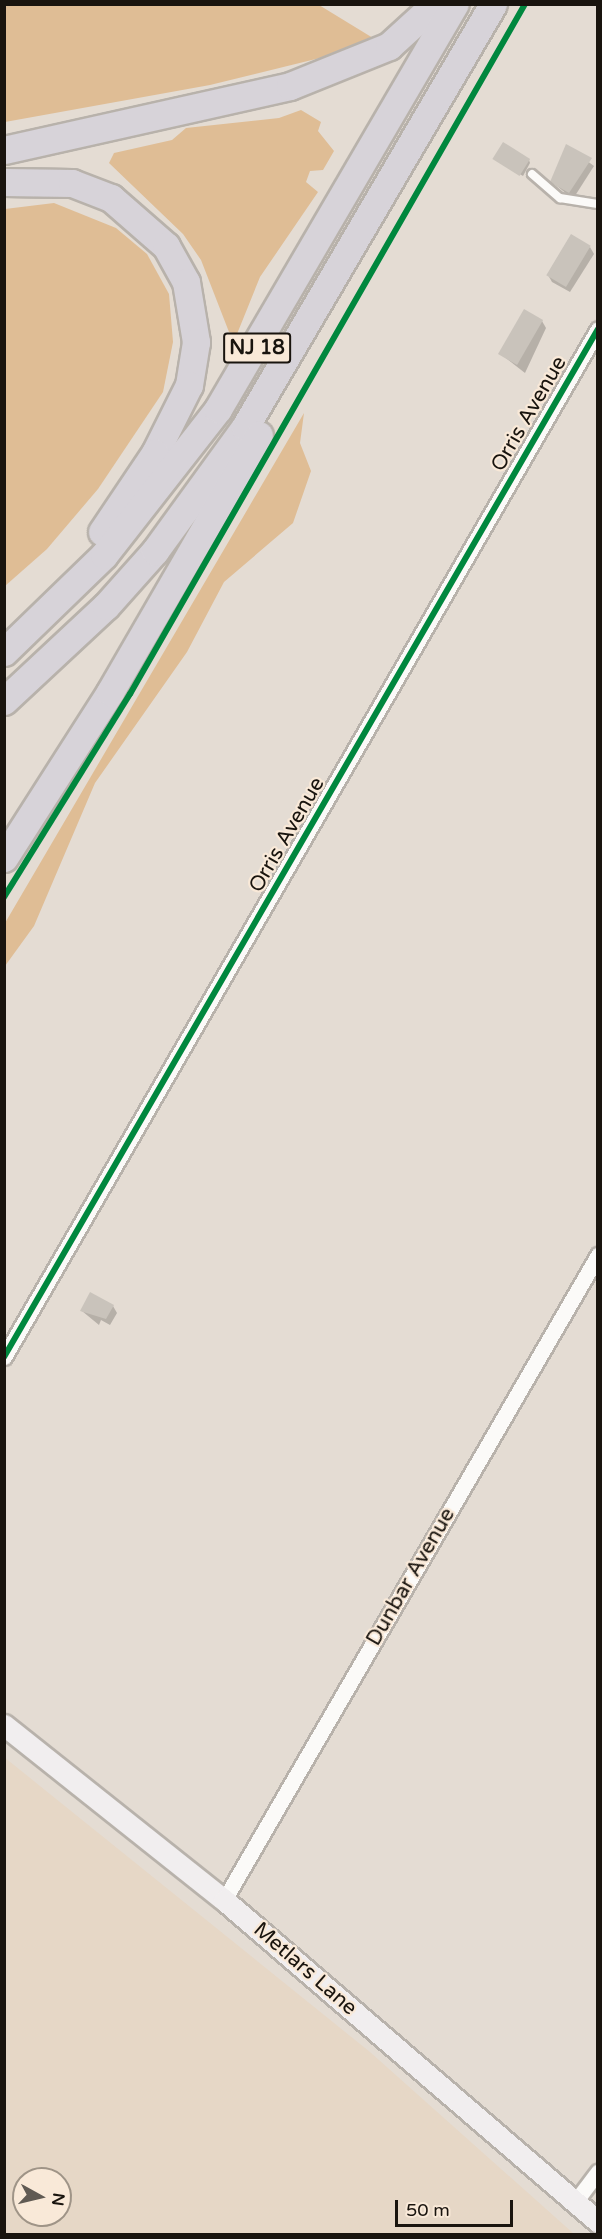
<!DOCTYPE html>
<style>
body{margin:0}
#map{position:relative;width:602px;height:2239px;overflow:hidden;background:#e4dcd3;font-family:"Varela Round",sans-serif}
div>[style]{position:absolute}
.built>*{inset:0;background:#e6d7c6}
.green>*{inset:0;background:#dfbd95}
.shadow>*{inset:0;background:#0003}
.building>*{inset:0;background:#c9c3bb;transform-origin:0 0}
.roads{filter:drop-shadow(2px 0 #b8b2ab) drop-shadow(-2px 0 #b8b2ab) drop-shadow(0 2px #b8b2ab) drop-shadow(0 -2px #b8b2ab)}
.service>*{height:8px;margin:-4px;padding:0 4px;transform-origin:4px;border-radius:4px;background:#fbfaf8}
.minor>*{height:15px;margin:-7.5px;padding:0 7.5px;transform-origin:7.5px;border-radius:7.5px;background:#fbfaf8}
.secondary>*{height:21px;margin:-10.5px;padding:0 10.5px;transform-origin:10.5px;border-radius:10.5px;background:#f1eeef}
.motorway>*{height:27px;margin:-13.5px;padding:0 13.5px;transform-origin:13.5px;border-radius:13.5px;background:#d7d3d9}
.cycleway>*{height:6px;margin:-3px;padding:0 3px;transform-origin:3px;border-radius:3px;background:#00873e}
span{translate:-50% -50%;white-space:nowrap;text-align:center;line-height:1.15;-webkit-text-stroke:4.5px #f9e9d8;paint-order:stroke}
.shield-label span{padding:2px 4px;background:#f9e9d8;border:2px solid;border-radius:4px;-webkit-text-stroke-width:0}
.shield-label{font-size:20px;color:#19140e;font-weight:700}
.street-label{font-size:21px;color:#19140e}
.frame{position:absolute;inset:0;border:6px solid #19140e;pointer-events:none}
.north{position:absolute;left:12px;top:2167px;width:60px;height:60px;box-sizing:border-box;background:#f9e9d8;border:2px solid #9f9487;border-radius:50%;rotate:98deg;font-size:16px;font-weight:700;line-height:24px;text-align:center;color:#19140e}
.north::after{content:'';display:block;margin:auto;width:21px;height:27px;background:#605a53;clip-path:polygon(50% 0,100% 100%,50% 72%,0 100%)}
.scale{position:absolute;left:395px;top:2200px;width:118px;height:27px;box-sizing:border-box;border:3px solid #19140e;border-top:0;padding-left:8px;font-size:18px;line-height:21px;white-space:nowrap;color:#19140e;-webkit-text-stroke:4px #f9e9d8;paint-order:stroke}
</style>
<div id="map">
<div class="built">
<div style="clip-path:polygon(evenodd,4px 1757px,370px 2052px,574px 2234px,5px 2234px,4px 1757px,24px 2179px,60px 2179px,60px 2215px,24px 2215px,24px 2179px)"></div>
</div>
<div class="green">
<div style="clip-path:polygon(5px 5px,319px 5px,373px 38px,328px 56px,210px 85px,5px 122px)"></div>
<div style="clip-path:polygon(301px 110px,321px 122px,318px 131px,334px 151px,323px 170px,310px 171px,306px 182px,318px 192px,260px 277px,237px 334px,229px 332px,201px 260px,183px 234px,109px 163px,114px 153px,172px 140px,186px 128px,279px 118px)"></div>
<div style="clip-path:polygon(54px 203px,116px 228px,147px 254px,169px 294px,173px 342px,163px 392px,98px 489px,47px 549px,5px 586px,5px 209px)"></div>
<div style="clip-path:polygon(304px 413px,300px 443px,311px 471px,293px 523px,224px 582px,187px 652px,95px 783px,34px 926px,5px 966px,5px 923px)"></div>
</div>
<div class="shadow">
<div style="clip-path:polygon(567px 146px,594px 166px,573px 199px,552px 182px)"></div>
<div style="clip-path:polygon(495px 159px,529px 160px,530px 163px,523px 176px)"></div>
<div style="clip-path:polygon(590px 247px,594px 254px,570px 292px,552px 282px,548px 275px)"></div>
<div style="clip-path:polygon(542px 321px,546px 328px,525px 373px,502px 355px)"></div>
<div style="clip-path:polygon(113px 1306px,117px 1313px,110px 1325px,101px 1320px,99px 1325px,82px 1311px)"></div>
</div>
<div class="building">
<div style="left:503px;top:142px;width:32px;height:20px;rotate:32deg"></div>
<div style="clip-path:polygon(566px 144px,592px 158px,569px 193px,550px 182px)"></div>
<div style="left:571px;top:234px;width:23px;height:48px;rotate:31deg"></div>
<div style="left:524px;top:309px;width:22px;height:52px;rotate:30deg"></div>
<div style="clip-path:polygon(90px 1292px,114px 1305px,106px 1319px,80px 1311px)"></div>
</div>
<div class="roads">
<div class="service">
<div style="left:532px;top:174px;width:37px;rotate:41deg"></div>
<div style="left:560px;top:198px;width:38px;rotate:9deg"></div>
</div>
<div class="minor">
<div style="left:4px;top:1357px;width:1187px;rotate:-59.98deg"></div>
<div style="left:224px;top:1900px;width:746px;rotate:-59.89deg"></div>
<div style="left:575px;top:2202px;width:38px;rotate:-53deg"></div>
</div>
<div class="secondary">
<div style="left:4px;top:1725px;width:281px;rotate:38.5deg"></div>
<div style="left:224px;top:1900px;width:494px;rotate:40.7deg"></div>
</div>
<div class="motorway">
<div style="left:4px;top:150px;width:293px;rotate:-12.6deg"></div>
<div style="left:290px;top:86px;width:107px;rotate:-22deg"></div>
<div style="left:389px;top:46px;width:62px;rotate:-42.4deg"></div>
<div style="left:4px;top:182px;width:68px;rotate:0.8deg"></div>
<div style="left:72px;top:183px;width:42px;rotate:21deg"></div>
<div style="left:111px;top:198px;width:73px;rotate:41.1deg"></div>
<div style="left:166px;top:246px;width:41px;rotate:60.9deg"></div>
<div style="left:186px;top:282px;width:61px;rotate:80.5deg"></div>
<div style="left:196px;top:342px;width:44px;rotate:99.2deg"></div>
<div style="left:189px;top:385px;width:76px;rotate:116.6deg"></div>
<div style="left:155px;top:453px;width:95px;rotate:123.9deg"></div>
<div style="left:4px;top:652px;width:139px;rotate:-44.1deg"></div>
<div style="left:104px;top:555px;width:185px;rotate:-52deg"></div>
<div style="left:218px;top:409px;width:469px;rotate:-59.7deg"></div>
<div style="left:4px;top:701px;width:139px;rotate:-43deg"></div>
<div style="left:106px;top:606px;width:74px;rotate:-48.3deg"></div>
<div style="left:155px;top:551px;width:153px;rotate:-54deg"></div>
<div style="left:245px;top:427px;width:490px;rotate:-59.6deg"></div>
<div style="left:4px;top:858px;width:197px;rotate:-57.4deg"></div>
<div style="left:110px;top:692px;width:297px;rotate:-59.9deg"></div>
</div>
</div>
<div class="cycleway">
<div style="left:4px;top:897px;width:239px;rotate:-58.2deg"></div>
<div style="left:130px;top:694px;width:795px;rotate:-60.21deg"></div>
<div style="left:4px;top:1357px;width:1187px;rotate:-59.98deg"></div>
</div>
<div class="shield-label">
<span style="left:257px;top:348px">NJ 18</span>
</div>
<div class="street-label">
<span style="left:529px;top:414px;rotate:-60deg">Orris Avenue</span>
<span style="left:287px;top:835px;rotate:-60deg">Orris Avenue</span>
<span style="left:411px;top:1577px;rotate:-60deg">Dunbar Avenue</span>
<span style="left:305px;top:1969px;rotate:41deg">Metlars Lane</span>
</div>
<div class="frame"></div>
<div class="north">N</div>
<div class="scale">50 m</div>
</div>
